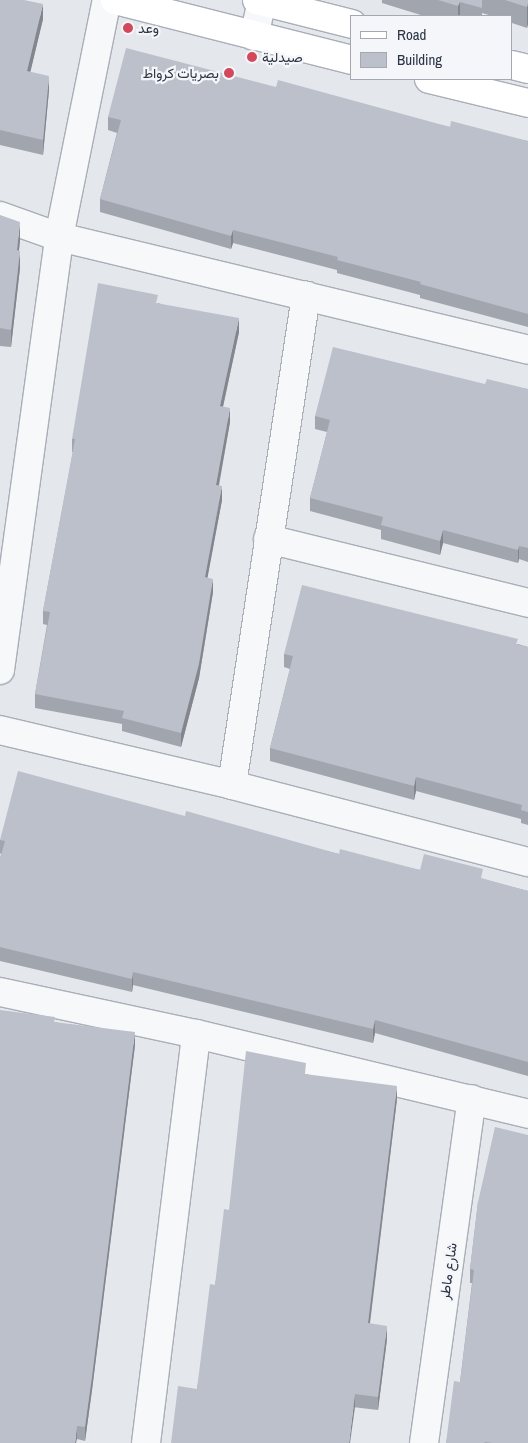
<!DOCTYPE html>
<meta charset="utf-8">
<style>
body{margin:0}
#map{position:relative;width:528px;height:1443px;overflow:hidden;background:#e4e7ec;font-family:"Archivo Narrow",Vazirmatn,sans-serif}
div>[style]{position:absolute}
.roads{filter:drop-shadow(1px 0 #a9aeb7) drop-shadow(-1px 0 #a9aeb7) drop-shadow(0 1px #a9aeb7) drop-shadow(0 -1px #a9aeb7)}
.street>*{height:28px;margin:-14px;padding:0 14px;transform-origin:14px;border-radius:14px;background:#f7f8fa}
.primary>*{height:28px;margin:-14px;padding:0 14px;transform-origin:14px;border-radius:14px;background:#fff}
.wall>*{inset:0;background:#a1a5ae}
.shaded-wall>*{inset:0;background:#83868d}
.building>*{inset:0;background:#bbc0ca}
.dots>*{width:14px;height:14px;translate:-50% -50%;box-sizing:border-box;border:2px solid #f4f6f9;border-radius:50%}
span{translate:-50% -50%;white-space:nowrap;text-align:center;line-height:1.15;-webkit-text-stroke:4.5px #f4f6f9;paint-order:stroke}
.poi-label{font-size:14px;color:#2b3445}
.left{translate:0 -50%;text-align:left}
.right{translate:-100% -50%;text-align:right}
.street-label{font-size:14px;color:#2b3445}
.legend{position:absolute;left:350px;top:15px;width:162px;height:65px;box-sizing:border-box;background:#f4f6f9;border:1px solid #a4a8b1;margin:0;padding:6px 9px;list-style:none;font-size:15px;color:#2b3445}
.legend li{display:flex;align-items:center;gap:10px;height:25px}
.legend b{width:25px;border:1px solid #a4a8b1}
</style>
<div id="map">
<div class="roads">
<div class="street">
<div style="left:254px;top:36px;width:37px;rotate:-77deg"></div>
<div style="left:0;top:216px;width:63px;rotate:19.6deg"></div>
<div style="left:59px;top:237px;width:482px;rotate:13.5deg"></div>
<div style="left:268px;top:539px;width:268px;rotate:13.8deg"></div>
<div style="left:0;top:670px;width:437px;rotate:-82.2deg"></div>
<div style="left:59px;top:237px;width:242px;rotate:-78.6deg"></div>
<div style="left:0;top:730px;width:238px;rotate:13.3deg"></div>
<div style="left:232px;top:785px;width:306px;rotate:14.6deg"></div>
<div style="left:232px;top:785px;width:495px;rotate:-81.4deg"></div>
<div style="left:0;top:992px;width:200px;rotate:12.1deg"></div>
<div style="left:196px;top:1034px;width:342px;rotate:13.5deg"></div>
<div style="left:146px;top:1443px;width:412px;rotate:-83deg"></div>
<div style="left:424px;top:1443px;width:347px;rotate:-82.1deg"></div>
</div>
<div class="primary">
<div style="left:115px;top:0;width:244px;rotate:14.2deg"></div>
<div style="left:257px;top:0;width:98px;rotate:14.2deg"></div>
<div style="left:512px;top:65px;width:16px;rotate:14deg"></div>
<div style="left:429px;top:79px;width:102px;rotate:13.6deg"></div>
</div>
</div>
<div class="wall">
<div style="clip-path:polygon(0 0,43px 19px,30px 72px,49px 90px,43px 155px,0 145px)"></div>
<div style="clip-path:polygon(382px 0,528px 0,528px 24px,527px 28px,512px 23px,512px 16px,492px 16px,482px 13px,482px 16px,424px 16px,382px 3px)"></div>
<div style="clip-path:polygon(276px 87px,450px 127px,528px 141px,528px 327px,420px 298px,420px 295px,337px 273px,337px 270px,233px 243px,231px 249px,100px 212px,100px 199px,117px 133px,108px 130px,108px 117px)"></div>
<div style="clip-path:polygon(0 215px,20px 240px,19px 251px,20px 268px,11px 347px,0 346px)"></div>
<div style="clip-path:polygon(158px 303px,239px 332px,223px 407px,230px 422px,219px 486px,222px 500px,207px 578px,213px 592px,199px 678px,181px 747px,122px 731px,122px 724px,35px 708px,35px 694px,47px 625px,43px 624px,43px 611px,73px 452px,72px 452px,72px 439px)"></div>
<div style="clip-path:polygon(485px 384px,528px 389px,528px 562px,519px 559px,518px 563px,443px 543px,440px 555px,381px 539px,381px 530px,310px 511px,310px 498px,327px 432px,315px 429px,315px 416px)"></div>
<div style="clip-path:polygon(518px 644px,528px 647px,528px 825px,521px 823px,521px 819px,416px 791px,414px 800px,270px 761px,270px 748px,290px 669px,284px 667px,284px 654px)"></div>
<div style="clip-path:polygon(185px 816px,339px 854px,420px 870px,483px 879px,528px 891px,528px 1076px,375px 1033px,373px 1043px,133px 985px,132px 992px,0 961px,0 859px,1px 854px,0 853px,0 840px)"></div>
<div style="clip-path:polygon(55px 1022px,135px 1045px,92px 1390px,85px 1441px,77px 1439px)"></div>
<div style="clip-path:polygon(306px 1074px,397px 1099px,370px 1324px,387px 1339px,378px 1410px,197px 1389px,215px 1285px,229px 1210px)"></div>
<div style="clip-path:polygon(478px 1202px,528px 1443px,446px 1443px,460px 1382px,472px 1283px,470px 1283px,470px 1269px)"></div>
</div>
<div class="shaded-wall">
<div style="clip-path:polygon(460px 2px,460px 16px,458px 16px,458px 6px)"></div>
<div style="clip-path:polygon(528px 3px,528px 24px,527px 28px,527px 7px)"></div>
<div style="clip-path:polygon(43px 4px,43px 19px,27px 86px,27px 71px)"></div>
<div style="clip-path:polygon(49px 76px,49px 90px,43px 155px,43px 140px)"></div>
<div style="clip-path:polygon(20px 222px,20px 240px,17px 268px,17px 250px)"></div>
<div style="clip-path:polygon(233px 230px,233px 243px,231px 249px,231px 236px)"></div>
<div style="clip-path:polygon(20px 251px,20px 268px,11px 347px,11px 330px)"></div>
<div style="clip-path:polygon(239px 318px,239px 332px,220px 420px,220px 406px)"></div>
<div style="clip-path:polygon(230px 408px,230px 422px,216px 499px,216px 485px)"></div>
<div style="clip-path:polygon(222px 486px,222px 500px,205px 591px,205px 577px)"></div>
<div style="clip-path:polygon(443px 530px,443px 543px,440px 555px,440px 541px)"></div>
<div style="clip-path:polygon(519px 546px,519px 559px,518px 563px,518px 550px)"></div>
<div style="clip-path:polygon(213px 579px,213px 592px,199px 678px,181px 747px,181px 733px)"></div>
<div style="clip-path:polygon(416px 777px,416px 791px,414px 800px,414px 786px)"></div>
<div style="clip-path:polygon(133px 972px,133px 985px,132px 992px,132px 979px)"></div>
<div style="clip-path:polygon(375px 1020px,375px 1033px,373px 1043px,373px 1029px)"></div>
<div style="clip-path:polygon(135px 1032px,135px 1045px,92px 1390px,85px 1441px,85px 1427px)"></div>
<div style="clip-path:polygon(397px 1086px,397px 1099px,368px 1337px,368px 1323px)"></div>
<div style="clip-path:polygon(387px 1326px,387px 1339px,378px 1410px,378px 1397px)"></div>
<div style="clip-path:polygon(355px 1394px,355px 1407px,350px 1443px,349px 1443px)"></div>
<div style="clip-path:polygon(77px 1426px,77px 1439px,76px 1443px,75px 1443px)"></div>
</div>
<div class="building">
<div style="clip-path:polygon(0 0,24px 0,43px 4px,27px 71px,49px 76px,43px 140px,0 130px)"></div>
<div style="clip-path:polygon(438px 0,482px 0,482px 8px,460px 2px,458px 6px)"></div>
<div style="clip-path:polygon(505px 0,528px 0,528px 3px,527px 7px)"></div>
<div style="clip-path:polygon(126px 48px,276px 87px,278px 80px,450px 127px,451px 121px,528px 141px,528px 314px,420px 284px,421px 282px,337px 260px,338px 257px,233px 230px,231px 236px,100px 199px,121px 120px,108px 117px)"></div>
<div style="clip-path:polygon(0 215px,20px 222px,17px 250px,20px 251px,11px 330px,0 328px)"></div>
<div style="clip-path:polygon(98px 283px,158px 295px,156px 303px,239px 318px,220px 406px,230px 408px,216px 485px,222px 486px,205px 577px,213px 579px,199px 664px,181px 733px,122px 718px,124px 711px,35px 694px,50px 612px,43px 611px,75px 439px,72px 439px)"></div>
<div style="clip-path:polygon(333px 347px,485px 384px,487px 379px,528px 389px,528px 548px,519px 546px,518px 550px,443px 530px,440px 541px,381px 525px,383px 517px,310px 498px,330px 420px,315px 416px)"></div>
<div style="clip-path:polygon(302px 585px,518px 639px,516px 644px,528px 647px,528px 812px,521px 810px,522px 805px,416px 777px,414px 786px,270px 748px,293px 656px,284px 654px)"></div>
<div style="clip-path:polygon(18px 771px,185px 816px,186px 811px,339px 854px,340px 849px,420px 870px,424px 854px,483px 869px,481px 878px,528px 891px,528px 1062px,375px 1020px,373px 1029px,133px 972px,132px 979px,0 947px,0 859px,5px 841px,0 840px)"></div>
<div style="clip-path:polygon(0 1010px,55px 1017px,54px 1022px,135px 1032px,92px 1377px,85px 1427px,77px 1426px,75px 1443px,0 1443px)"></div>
<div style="clip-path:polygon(246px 1051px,306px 1063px,305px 1074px,397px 1086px,368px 1323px,387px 1326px,378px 1397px,355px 1394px,349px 1443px,171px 1443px,178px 1386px,197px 1389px,210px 1284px,215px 1285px,224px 1209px,229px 1210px)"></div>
<div style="clip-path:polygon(495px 1127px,528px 1135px,528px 1443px,492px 1443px,485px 1442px,484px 1443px,446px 1443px,454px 1381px,460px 1382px,474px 1270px,470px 1269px,478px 1202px)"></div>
</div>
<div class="dots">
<div style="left:128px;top:28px;background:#d1495b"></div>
<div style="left:252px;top:57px;background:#d1495b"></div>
<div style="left:229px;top:73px;background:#d1495b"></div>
</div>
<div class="poi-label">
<span class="left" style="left:138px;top:28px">وعد</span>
<span class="left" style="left:262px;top:57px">صيدلية</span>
<span class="right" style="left:219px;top:73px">بصريات كرواط</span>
</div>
<div class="street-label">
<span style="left:448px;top:1271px;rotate:-82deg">شارع ماطر</span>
</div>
<ul class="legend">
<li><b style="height:6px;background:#fff"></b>Road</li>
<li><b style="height:14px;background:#bbc0ca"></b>Building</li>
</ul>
</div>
